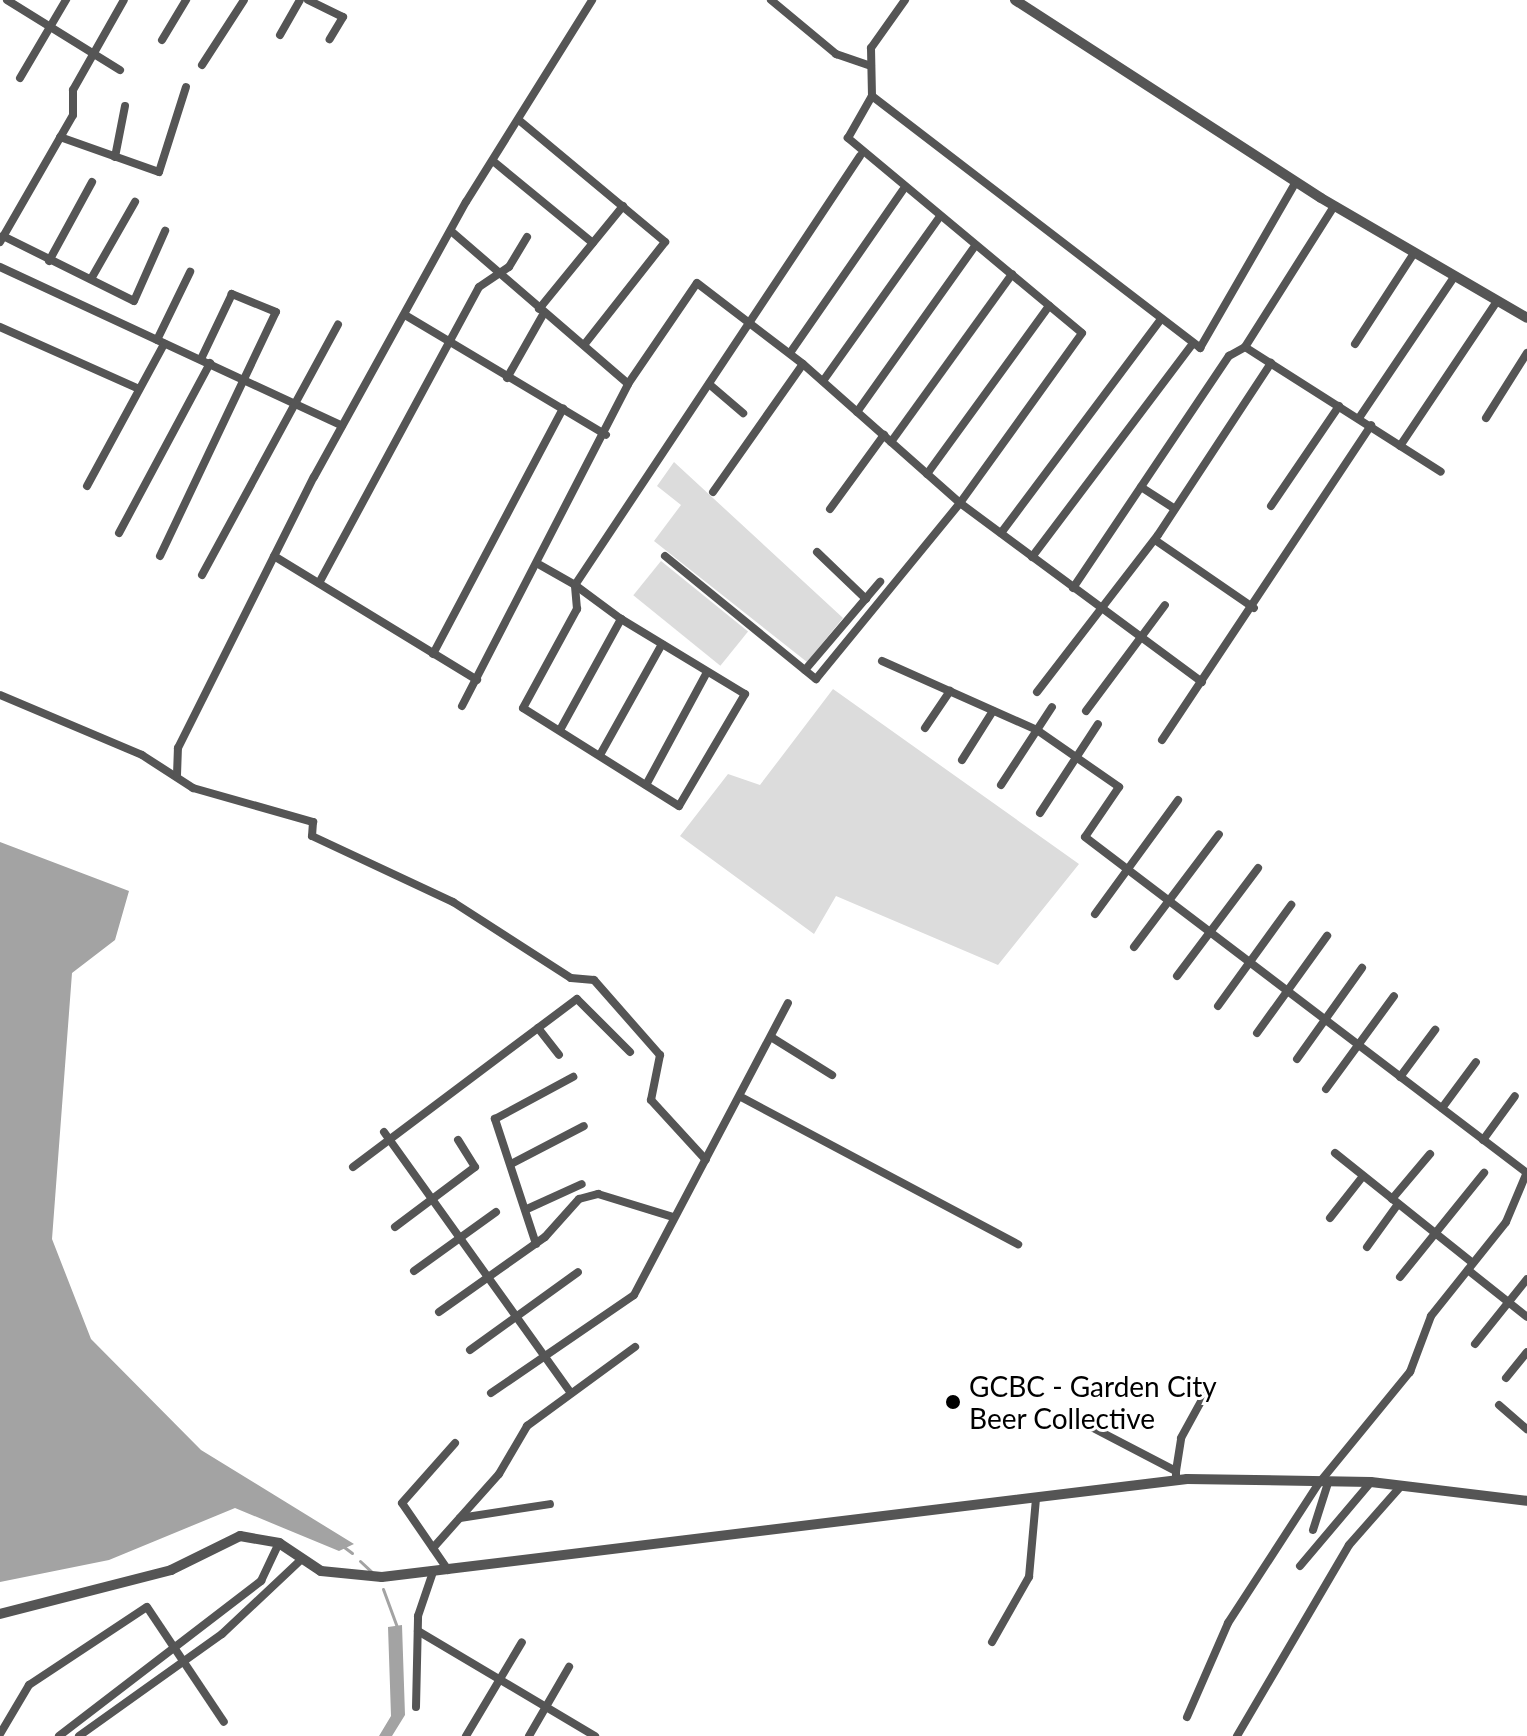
<!DOCTYPE html>
<style>
body{margin:0}
#map{position:relative;width:1527px;height:1736px;overflow:hidden;background:#fff;font-family:Lato,sans-serif}
div>[style]{position:absolute}
.green>*{inset:0;background:#dcdcdc;transform-origin:0 0}
.water>*{inset:0;background:#a3a3a3}
.stream>*{height:3px;margin:-1.5px;padding:0 1.5px;transform-origin:1.5px;border-radius:1.5px;background:#a3a3a3}
.minor>*{height:8px;margin:-4px;padding:0 4px;transform-origin:4px;border-radius:4px;background:#555}
.tertiary>*{height:10px;margin:-5px;padding:0 5px;transform-origin:5px;border-radius:5px;background:#555}
.dots>*{width:22px;height:22px;translate:-50% -50%;box-sizing:border-box;border:4px solid #fff;border-radius:50%}
span{translate:-50% -50%;white-space:nowrap;text-align:center;line-height:1.15;-webkit-text-stroke:6px #fff;paint-order:stroke}
.poi-label{font-size:28px;color:#000}
.left{translate:0 -50%;text-align:left}
</style>
<div id="map">
<div class="green">
<div style="clip-path:polygon(674px 462px,843px 618px,807px 662px,654px 541px,681px 505px,657px 486px)"></div>
<div style="left:661px;top:561px;width:112px;height:44px;rotate:39deg"></div>
<div style="clip-path:polygon(833px 689px,1079px 864px,998px 965px,836px 896px,814px 934px,680px 836px,728px 774px,760px 785px)"></div>
</div>
<div class="water">
<div style="clip-path:polygon(0 842px,129px 891px,115px 940px,72px 973px,52px 1239px,91px 1339px,201px 1450px,354px 1544px,339px 1551px,235px 1508px,109px 1560px,0 1582px)"></div>
<div style="clip-path:polygon(402px 1625px,405px 1715px,392px 1736px,379px 1736px,391px 1716px,388px 1627px)"></div>
</div>
<div class="stream">
<div style="left:344px;top:1547px;width:10px;rotate:37deg"></div>
<div style="left:360px;top:1561px;width:16px;rotate:43deg"></div>
<div style="left:383px;top:1589px;width:40px;rotate:69.8deg"></div>
</div>
<div class="minor">
<div style="left:7px;top:0;width:133px;rotate:31.8deg"></div>
<div style="left:308px;top:0;width:39px;rotate:26deg"></div>
<div style="left:343px;top:17px;width:26px;rotate:121deg"></div>
<div style="left:771px;top:0;width:85px;rotate:39.7deg"></div>
<div style="left:836px;top:54px;width:37px;rotate:19deg"></div>
<div style="left:280px;top:35px;width:40px;rotate:-60.3deg"></div>
<div style="left:162px;top:40px;width:47px;rotate:-59deg"></div>
<div style="left:202px;top:65px;width:77px;rotate:-57.1deg"></div>
<div style="left:20px;top:78px;width:91px;rotate:-59.5deg"></div>
<div style="left:872px;top:96px;width:414px;rotate:37.5deg"></div>
<div style="left:1200px;top:348px;width:192px;rotate:-60deg"></div>
<div style="left:520px;top:121px;width:189px;rotate:39.8deg"></div>
<div style="left:665px;top:242px;width:131px;rotate:128.2deg"></div>
<div style="left:60px;top:137px;width:105px;rotate:19.5deg"></div>
<div style="left:159px;top:172px;width:89px;rotate:-72.4deg"></div>
<div style="left:115px;top:157px;width:52px;rotate:-78.9deg"></div>
<div style="left:493px;top:161px;width:129px;rotate:39.4deg"></div>
<div style="left:451px;top:231px;width:234px;rotate:40.8deg"></div>
<div style="left:3px;top:236px;width:146px;rotate:26.4deg"></div>
<div style="left:134px;top:301px;width:77px;rotate:-66.1deg"></div>
<div style="left:0;top:242px;width:146px;rotate:-60.1deg"></div>
<div style="left:73px;top:115px;width:25px;rotate:-90deg"></div>
<div style="left:73px;top:90px;width:103px;rotate:-60.5deg"></div>
<div style="left:49px;top:261px;width:90px;rotate:-61.4deg"></div>
<div style="left:0;top:267px;width:377px;rotate:24.9deg"></div>
<div style="left:91px;top:279px;width:89px;rotate:-60.3deg"></div>
<div style="left:539px;top:309px;width:133px;rotate:-50.8deg"></div>
<div style="left:405px;top:315px;width:234px;rotate:30.8deg"></div>
<div style="left:0;top:327px;width:152px;rotate:24deg"></div>
<div style="left:157px;top:340px;width:76px;rotate:-64.1deg"></div>
<div style="left:1355px;top:344px;width:108px;rotate:-57deg"></div>
<div style="left:1245px;top:347px;width:232px;rotate:32.5deg"></div>
<div style="left:790px;top:353px;width:198px;rotate:-55.3deg"></div>
<div style="left:507px;top:378px;width:75px;rotate:-60.4deg"></div>
<div style="left:823px;top:381px;width:200px;rotate:-54.6deg"></div>
<div style="left:709px;top:384px;width:45px;rotate:40.5deg"></div>
<div style="left:857px;top:412px;width:204px;rotate:-54.6deg"></div>
<div style="left:1359px;top:418px;width:170px;rotate:-56deg"></div>
<div style="left:1486px;top:418px;width:77px;rotate:-57.8deg"></div>
<div style="left:891px;top:442px;width:207px;rotate:-54.2deg"></div>
<div style="left:1400px;top:446px;width:174px;rotate:-56.2deg"></div>
<div style="left:927px;top:474px;width:208px;rotate:-54deg"></div>
<div style="left:87px;top:486px;width:162px;rotate:-61.5deg"></div>
<div style="left:1141px;top:487px;width:40px;rotate:32.9deg"></div>
<div style="left:713px;top:492px;width:156px;rotate:-54.9deg"></div>
<div style="left:1271px;top:506px;width:121px;rotate:-55.8deg"></div>
<div style="left:830px;top:509px;width:92px;rotate:-53.9deg"></div>
<div style="left:119px;top:533px;width:193px;rotate:-61.8deg"></div>
<div style="left:1001px;top:533px;width:264px;rotate:-53.2deg"></div>
<div style="left:1155px;top:540px;width:120px;rotate:34.5deg"></div>
<div style="left:817px;top:552px;width:68px;rotate:43.8deg"></div>
<div style="left:160px;top:556px;width:270px;rotate:-64.6deg"></div>
<div style="left:276px;top:312px;width:48px;rotate:-157.8deg"></div>
<div style="left:232px;top:294px;width:72px;rotate:115.5deg"></div>
<div style="left:274px;top:556px;width:238px;rotate:31.4deg"></div>
<div style="left:665px;top:556px;width:195px;rotate:39.2deg"></div>
<div style="left:816px;top:679px;width:227px;rotate:-50.7deg"></div>
<div style="left:960px;top:503px;width:209px;rotate:-54.3deg"></div>
<div style="left:1082px;top:333px;width:305px;rotate:-140.2deg"></div>
<div style="left:848px;top:138px;width:48px;rotate:-60.3deg"></div>
<div style="left:872px;top:96px;width:48px;rotate:-91.2deg"></div>
<div style="left:871px;top:48px;width:59px;rotate:-54.7deg"></div>
<div style="left:1032px;top:557px;width:264px;rotate:-53deg"></div>
<div style="left:540px;top:565px;width:40px;rotate:29.7deg"></div>
<div style="left:575px;top:585px;width:57px;rotate:36.5deg"></div>
<div style="left:621px;top:619px;width:145px;rotate:31.2deg"></div>
<div style="left:745px;top:694px;width:130px;rotate:120.5deg"></div>
<div style="left:679px;top:806px;width:184px;rotate:-147.9deg"></div>
<div style="left:523px;top:708px;width:113px;rotate:-61.4deg"></div>
<div style="left:577px;top:609px;width:24px;rotate:-95deg"></div>
<div style="left:575px;top:585px;width:515px;rotate:-56.4deg"></div>
<div style="left:202px;top:575px;width:285px;rotate:-61.5deg"></div>
<div style="left:319px;top:583px;width:336px;rotate:-61.6deg"></div>
<div style="left:479px;top:287px;width:36px;rotate:-34deg"></div>
<div style="left:509px;top:267px;width:35px;rotate:-59deg"></div>
<div style="left:1073px;top:588px;width:280px;rotate:-56.1deg"></div>
<div style="left:1229px;top:356px;width:18px;rotate:-29deg"></div>
<div style="left:1245px;top:347px;width:167px;rotate:-57.7deg"></div>
<div style="left:433px;top:654px;width:278px;rotate:-62.1deg"></div>
<div style="left:882px;top:661px;width:170px;rotate:24deg"></div>
<div style="left:1037px;top:730px;width:100px;rotate:34.8deg"></div>
<div style="left:1119px;top:787px;width:60px;rotate:124.2deg"></div>
<div style="left:1085px;top:837px;width:555px;rotate:37.24deg"></div>
<div style="left:805px;top:670px;width:116px;rotate:-49.6deg"></div>
<div style="left:1037px;top:692px;width:198px;rotate:-52.4deg"></div>
<div style="left:1158px;top:535px;width:206px;rotate:-56.7deg"></div>
<div style="left:0;top:695px;width:154px;rotate:22.9deg"></div>
<div style="left:142px;top:755px;width:61px;rotate:32.9deg"></div>
<div style="left:193px;top:788px;width:125px;rotate:15.8deg"></div>
<div style="left:313px;top:822px;width:14px;rotate:94deg"></div>
<div style="left:312px;top:836px;width:156px;rotate:25.1deg"></div>
<div style="left:453px;top:902px;width:140px;rotate:32.8deg"></div>
<div style="left:571px;top:978px;width:23px;rotate:5deg"></div>
<div style="left:594px;top:980px;width:100px;rotate:48.7deg"></div>
<div style="left:660px;top:1055px;width:46px;rotate:101.3deg"></div>
<div style="left:651px;top:1100px;width:81px;rotate:47.5deg"></div>
<div style="left:462px;top:706px;width:362px;rotate:-62.7deg"></div>
<div style="left:628px;top:384px;width:122px;rotate:-55.7deg"></div>
<div style="left:697px;top:283px;width:133px;rotate:37.4deg"></div>
<div style="left:803px;top:364px;width:210px;rotate:41.5deg"></div>
<div style="left:960px;top:503px;width:301px;rotate:36.5deg"></div>
<div style="left:1086px;top:711px;width:132px;rotate:-53.3deg"></div>
<div style="left:925px;top:728px;width:45px;rotate:-56deg"></div>
<div style="left:560px;top:730px;width:127px;rotate:-61.2deg"></div>
<div style="left:1162px;top:740px;width:378px;rotate:-56.4deg"></div>
<div style="left:600px;top:755px;width:127px;rotate:-60.8deg"></div>
<div style="left:962px;top:760px;width:58px;rotate:-57.7deg"></div>
<div style="left:177px;top:775px;width:27px;rotate:-88deg"></div>
<div style="left:178px;top:748px;width:303px;rotate:-63.4deg"></div>
<div style="left:314px;top:477px;width:314px;rotate:-61.1deg"></div>
<div style="left:466px;top:202px;width:238px;rotate:-58deg"></div>
<div style="left:646px;top:785px;width:128px;rotate:-61.6deg"></div>
<div style="left:1001px;top:785px;width:93px;rotate:-56.8deg"></div>
<div style="left:1040px;top:813px;width:106px;rotate:-56.9deg"></div>
<div style="left:1095px;top:914px;width:141px;rotate:-53.9deg"></div>
<div style="left:1134px;top:947px;width:141px;rotate:-53deg"></div>
<div style="left:1177px;top:976px;width:135px;rotate:-53.1deg"></div>
<div style="left:1218px;top:1006px;width:125px;rotate:-54.1deg"></div>
<div style="left:538px;top:1028px;width:34px;rotate:52deg"></div>
<div style="left:1257px;top:1033px;width:120px;rotate:-54.2deg"></div>
<div style="left:771px;top:1037px;width:72px;rotate:31.9deg"></div>
<div style="left:1297px;top:1059px;width:112px;rotate:-54.5deg"></div>
<div style="left:1400px;top:1077px;width:59px;rotate:-53.3deg"></div>
<div style="left:1326px;top:1089px;width:115px;rotate:-53.8deg"></div>
<div style="left:741px;top:1097px;width:314px;rotate:28deg"></div>
<div style="left:1442px;top:1108px;width:57px;rotate:-53.5deg"></div>
<div style="left:384px;top:1132px;width:321px;rotate:54.4deg"></div>
<div style="left:1483px;top:1140px;width:54px;rotate:-54deg"></div>
<div style="left:1335px;top:1153px;width:176px;rotate:38.6deg"></div>
<div style="left:511px;top:1164px;width:82px;rotate:-27.5deg"></div>
<div style="left:353px;top:1167px;width:280px;rotate:-36.9deg"></div>
<div style="left:577px;top:999px;width:75px;rotate:45deg"></div>
<div style="left:1392px;top:1199px;width:59px;rotate:-49.8deg"></div>
<div style="left:527px;top:1209px;width:60px;rotate:-24.4deg"></div>
<div style="left:1330px;top:1218px;width:53px;rotate:-51.8deg"></div>
<div style="left:395px;top:1227px;width:100px;rotate:-36.9deg"></div>
<div style="left:475px;top:1167px;width:32px;rotate:-122deg"></div>
<div style="left:536px;top:1244px;width:132px;rotate:-108.2deg"></div>
<div style="left:495px;top:1119px;width:89px;rotate:-28.3deg"></div>
<div style="left:1367px;top:1247px;width:53px;rotate:-54.2deg"></div>
<div style="left:1468px;top:1270px;width:75px;rotate:38.5deg"></div>
<div style="left:414px;top:1271px;width:101px;rotate:-35.7deg"></div>
<div style="left:1400px;top:1277px;width:134px;rotate:-51.1deg"></div>
<div style="left:439px;top:1312px;width:130px;rotate:-35.3deg"></div>
<div style="left:545px;top:1237px;width:51px;rotate:-48.2deg"></div>
<div style="left:579px;top:1199px;width:20px;rotate:-15deg"></div>
<div style="left:598px;top:1194px;width:78px;rotate:17deg"></div>
<div style="left:1475px;top:1344px;width:83px;rotate:-51.3deg"></div>
<div style="left:470px;top:1350px;width:133px;rotate:-35.8deg"></div>
<div style="left:1506px;top:1378px;width:33px;rotate:-51deg"></div>
<div style="left:491px;top:1393px;width:173px;rotate:-34.4deg"></div>
<div style="left:634px;top:1295px;width:330px;rotate:-62.2deg"></div>
<div style="left:1499px;top:1405px;width:37px;rotate:41deg"></div>
<div style="left:1074px;top:1418px;width:115px;rotate:27.5deg"></div>
<div style="left:1176px;top:1471px;width:10px;rotate:90deg"></div>
<div style="left:1176px;top:1471px;width:33px;rotate:-81deg"></div>
<div style="left:1181px;top:1438px;width:48px;rotate:-61.3deg"></div>
<div style="left:460px;top:1518px;width:91px;rotate:-8.8deg"></div>
<div style="left:1313px;top:1530px;width:49px;rotate:-72.3deg"></div>
<div style="left:433px;top:1548px;width:99px;rotate:-48.3deg"></div>
<div style="left:499px;top:1474px;width:56px;rotate:-59.7deg"></div>
<div style="left:527px;top:1426px;width:134px;rotate:-36.2deg"></div>
<div style="left:1300px;top:1566px;width:110px;rotate:-49.8deg"></div>
<div style="left:448px;top:1570px;width:81px;rotate:-124.5deg"></div>
<div style="left:402px;top:1503px;width:80px;rotate:-48.5deg"></div>
<div style="left:418px;top:1631px;width:206px;rotate:30.7deg"></div>
<div style="left:992px;top:1642px;width:75px;rotate:-60.4deg"></div>
<div style="left:1029px;top:1577px;width:79px;rotate:-84.9deg"></div>
<div style="left:416px;top:1707px;width:91px;rotate:-88.7deg"></div>
<div style="left:418px;top:1616px;width:46px;rotate:-71.2deg"></div>
<div style="left:1187px;top:1717px;width:103px;rotate:-66.4deg"></div>
<div style="left:1228px;top:1623px;width:167px;rotate:-57deg"></div>
<div style="left:1319px;top:1483px;width:144px;rotate:-50.7deg"></div>
<div style="left:1410px;top:1372px;width:60px;rotate:-69.4deg"></div>
<div style="left:1431px;top:1316px;width:120px;rotate:-51.4deg"></div>
<div style="left:1506px;top:1222px;width:54px;rotate:-67.2deg"></div>
<div style="left:0;top:1734px;width:57px;rotate:-59.4deg"></div>
<div style="left:29px;top:1685px;width:141px;rotate:-33.5deg"></div>
<div style="left:147px;top:1607px;width:138px;rotate:56.2deg"></div>
<div style="left:59px;top:1736px;width:255px;rotate:-37.5deg"></div>
<div style="left:261px;top:1581px;width:42px;rotate:-64.7deg"></div>
<div style="left:79px;top:1736px;width:176px;rotate:-35.5deg"></div>
<div style="left:222px;top:1634px;width:110px;rotate:-43.2deg"></div>
<div style="left:466px;top:1736px;width:109px;rotate:-59.2deg"></div>
<div style="left:529px;top:1736px;width:80px;rotate:-59.9deg"></div>
<div style="left:1237px;top:1736px;width:221px;rotate:-59.6deg"></div>
<div style="left:1349px;top:1545px;width:79px;rotate:-48.6deg"></div>
</div>
<div class="tertiary">
<div style="left:1015px;top:0;width:364px;rotate:32.9deg"></div>
<div style="left:1321px;top:198px;width:238px;rotate:30.2deg"></div>
<div style="left:0;top:1614px;width:177px;rotate:-14.4deg"></div>
<div style="left:171px;top:1570px;width:77px;rotate:-26.2deg"></div>
<div style="left:240px;top:1536px;width:40px;rotate:10deg"></div>
<div style="left:279px;top:1543px;width:50px;rotate:33.7deg"></div>
<div style="left:321px;top:1571px;width:61px;rotate:5.6deg"></div>
<div style="left:382px;top:1577px;width:811px;rotate:-6.94deg"></div>
<div style="left:1187px;top:1479px;width:184px;rotate:0.9deg"></div>
<div style="left:1371px;top:1482px;width:157px;rotate:6.9deg"></div>
</div>
<div class="dots">
<div style="left:953px;top:1402px;background:#000"></div>
</div>
<div class="poi-label">
<span class="left" style="left:969px;top:1402px">GCBC - Garden City<br>Beer Collective</span>
</div>
</div>
